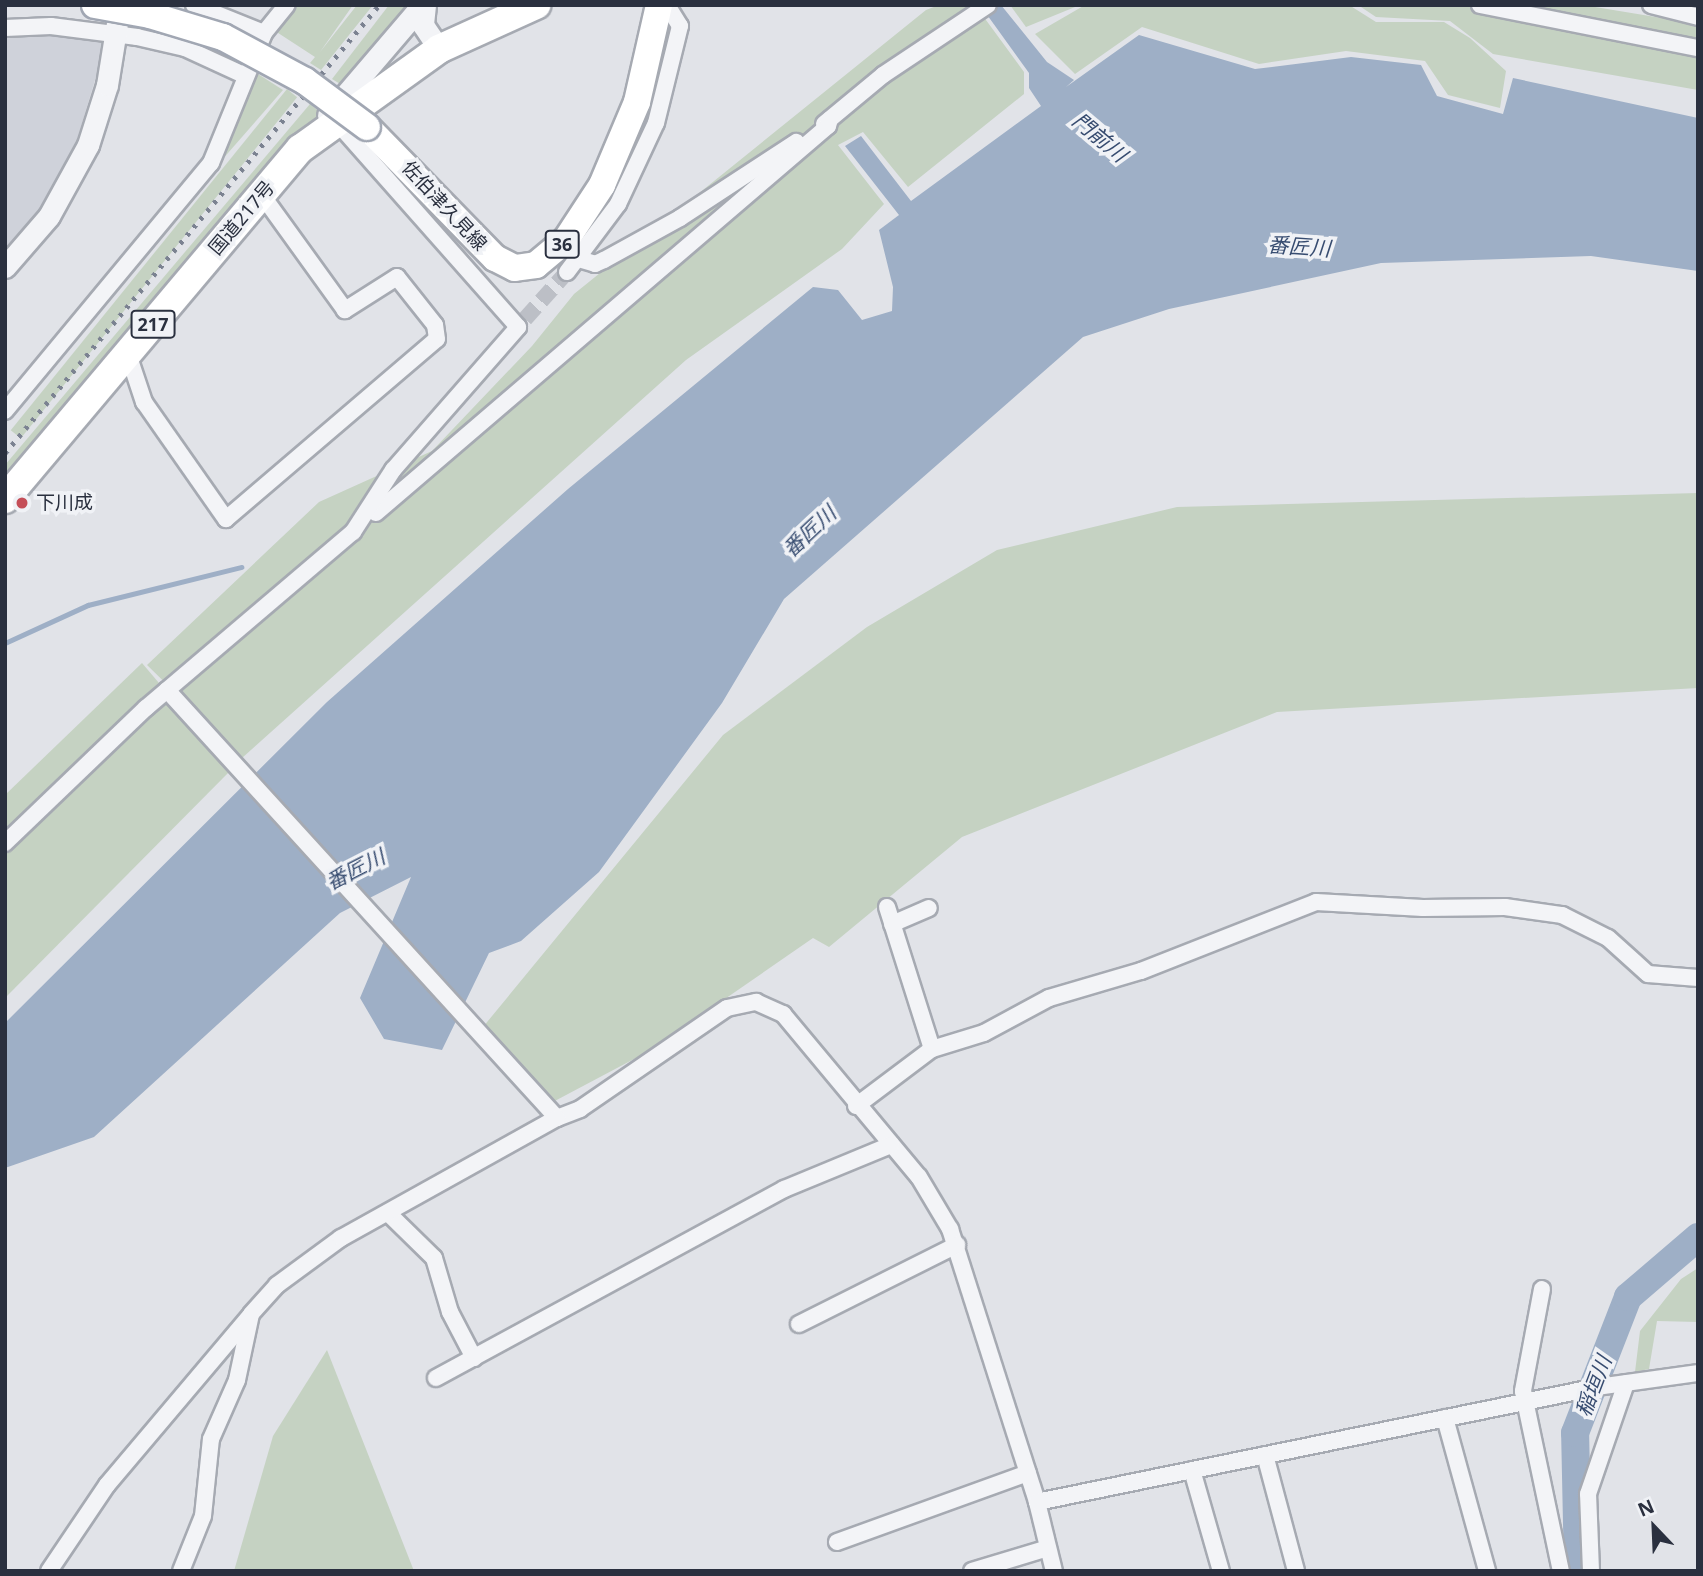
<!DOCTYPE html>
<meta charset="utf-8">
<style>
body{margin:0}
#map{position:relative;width:1703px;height:1576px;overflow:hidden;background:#e1e3e8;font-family:"Noto Sans","Noto Sans JP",sans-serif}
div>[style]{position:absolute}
.built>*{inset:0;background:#cfd2da}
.green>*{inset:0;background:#c5d2c2;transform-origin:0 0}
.water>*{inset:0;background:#9eafc6}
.stream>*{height:4.5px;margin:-2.25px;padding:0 2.25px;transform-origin:2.25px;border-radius:2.25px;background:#9eafc6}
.river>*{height:28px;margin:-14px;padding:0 14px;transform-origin:14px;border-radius:14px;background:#9eafc6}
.minor-tunnel>*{height:16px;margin-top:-8px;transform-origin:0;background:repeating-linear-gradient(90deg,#bcbfc6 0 16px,transparent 0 24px)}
.roads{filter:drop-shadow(2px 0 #a6aab2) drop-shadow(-2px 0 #a6aab2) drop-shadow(0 2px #a6aab2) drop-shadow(0 -2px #a6aab2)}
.minor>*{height:16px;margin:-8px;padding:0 8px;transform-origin:8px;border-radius:8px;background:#f3f4f7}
.tertiary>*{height:21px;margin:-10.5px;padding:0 10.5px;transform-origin:10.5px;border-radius:10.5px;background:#f3f4f7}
.primary>*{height:26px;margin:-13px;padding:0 13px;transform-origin:13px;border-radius:13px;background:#fff}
.trunk>*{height:28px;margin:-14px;padding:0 14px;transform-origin:14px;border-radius:14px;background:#fff}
.rail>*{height:4.5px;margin-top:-2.25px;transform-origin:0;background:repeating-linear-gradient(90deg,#7b8291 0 3.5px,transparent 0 10.5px)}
.bridges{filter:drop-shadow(2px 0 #a1a7b3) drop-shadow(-2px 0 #a1a7b3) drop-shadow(0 2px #a1a7b3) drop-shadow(0 -2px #a1a7b3)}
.primary-bridge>*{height:26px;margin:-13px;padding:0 13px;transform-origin:13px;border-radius:13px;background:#fff}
.dots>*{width:19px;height:19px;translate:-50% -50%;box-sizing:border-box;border:4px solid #f0f2f6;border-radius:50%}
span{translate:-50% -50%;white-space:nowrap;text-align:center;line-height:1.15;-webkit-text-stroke:7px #f0f2f6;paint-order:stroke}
.shield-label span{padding:2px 5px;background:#f0f2f6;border:2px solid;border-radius:5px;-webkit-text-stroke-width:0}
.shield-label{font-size:18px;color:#2a303f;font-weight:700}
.street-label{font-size:19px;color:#2a303f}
.poi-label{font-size:19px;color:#2a303f}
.left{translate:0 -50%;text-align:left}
.water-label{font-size:21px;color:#374c70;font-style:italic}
.frame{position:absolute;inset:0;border:7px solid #2a303f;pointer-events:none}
.north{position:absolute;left:1619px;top:1492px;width:70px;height:70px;-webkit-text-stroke:5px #f0f2f6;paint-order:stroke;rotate:337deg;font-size:19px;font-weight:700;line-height:28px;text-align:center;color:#2a303f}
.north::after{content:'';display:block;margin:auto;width:24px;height:32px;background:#2a303f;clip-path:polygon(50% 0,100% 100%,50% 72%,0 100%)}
</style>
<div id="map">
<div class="built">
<div style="clip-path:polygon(49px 29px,108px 37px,76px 143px,47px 206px,5px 260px,5px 35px)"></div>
</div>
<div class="green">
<div style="clip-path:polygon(293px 5px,353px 5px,320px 52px,357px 5px,373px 5px,321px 70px,310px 63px,315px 57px,272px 29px)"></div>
<div style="clip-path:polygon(389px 5px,413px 5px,345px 87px,332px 79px)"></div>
<div style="clip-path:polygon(939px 5px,975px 5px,1024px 72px,1024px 94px,908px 187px,863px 132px,838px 145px,884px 204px,842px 249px,686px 360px,242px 758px,147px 665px,319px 502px,432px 451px,532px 346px,574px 294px,926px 10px)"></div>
<div style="clip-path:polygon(1010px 5px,1080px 5px,1026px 27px)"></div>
<div style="clip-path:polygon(1085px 5px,1349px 5px,1376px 22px,1444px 22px,1470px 38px,1506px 71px,1500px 108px,1448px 95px,1425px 61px,1346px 51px,1259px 64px,1142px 27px,1075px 74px,1035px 34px)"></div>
<div style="clip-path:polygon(1358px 5px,1583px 5px,1698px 24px,1698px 90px,1493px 54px,1450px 21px,1376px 17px)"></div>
<div style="clip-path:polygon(258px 74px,283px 90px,221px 161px)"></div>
<div style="left:287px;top:89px;width:13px;height:439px;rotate:39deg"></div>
<div style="clip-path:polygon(310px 104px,322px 114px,5px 485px,5px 465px)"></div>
<div style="clip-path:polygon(1698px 493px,1698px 688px,1277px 712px,962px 837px,829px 947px,813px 938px,651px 1050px,551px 1103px,483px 1027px,723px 735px,867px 627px,997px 550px,1177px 507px)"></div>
<div style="clip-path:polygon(142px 663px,232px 769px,5px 998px,5px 795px)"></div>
<div style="clip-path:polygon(1698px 1268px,1698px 1322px,1657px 1321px,1649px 1369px,1635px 1372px,1640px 1331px,1681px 1279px)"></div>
<div style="clip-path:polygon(327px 1350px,414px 1571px,234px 1571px,273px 1436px)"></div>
</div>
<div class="water">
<div style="clip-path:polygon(980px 5px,1001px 5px,1047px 62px,1074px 80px,1066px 87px,1139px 35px,1255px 69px,1351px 57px,1421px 65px,1437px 96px,1503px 114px,1513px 78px,1698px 118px,1698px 271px,1591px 256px,1381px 263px,1169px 309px,1083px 337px,784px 599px,722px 703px,599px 872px,521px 941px,489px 953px,442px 1050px,384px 1039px,360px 998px,411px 877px,340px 913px,94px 1137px,5px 1168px,5px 1023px,327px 702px,568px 489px,813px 287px,838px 290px,862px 320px,892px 311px,893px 287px,879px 230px,899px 215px,845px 146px,861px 136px,911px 201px,1041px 106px,1029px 88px,1029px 73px)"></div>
</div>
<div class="stream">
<div style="left:5px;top:643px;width:91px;rotate:-24.6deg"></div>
<div style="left:88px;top:605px;width:158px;rotate:-13.9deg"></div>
</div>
<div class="river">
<div style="left:1578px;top:1571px;width:138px;rotate:-91.2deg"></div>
<div style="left:1575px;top:1433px;width:146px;rotate:-68.7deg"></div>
<div style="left:1628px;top:1297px;width:92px;rotate:-40.6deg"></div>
</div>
<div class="minor-tunnel">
<div style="left:525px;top:319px;width:63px;rotate:-48.2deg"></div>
</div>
<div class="roads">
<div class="minor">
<div style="left:194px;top:5px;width:75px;rotate:21.8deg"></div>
<div style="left:1480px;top:5px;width:222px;rotate:11.2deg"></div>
<div style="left:1651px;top:5px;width:49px;rotate:14.3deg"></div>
<div style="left:5px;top:28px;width:46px;rotate:-2.5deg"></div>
<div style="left:51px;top:26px;width:87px;rotate:7.3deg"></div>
<div style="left:137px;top:37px;width:49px;rotate:12.9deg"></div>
<div style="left:185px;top:48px;width:67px;rotate:24.7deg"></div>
<div style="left:824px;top:124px;width:77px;rotate:-39.7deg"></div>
<div style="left:883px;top:75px;width:126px;rotate:-33.7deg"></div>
<div style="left:579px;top:259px;width:17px;rotate:17deg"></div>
<div style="left:595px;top:264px;width:10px;rotate:-24deg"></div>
<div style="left:604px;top:260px;width:87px;rotate:-28.9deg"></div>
<div style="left:680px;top:218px;width:139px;rotate:-33.2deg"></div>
<div style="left:567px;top:272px;width:85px;rotate:-53.1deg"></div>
<div style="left:618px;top:204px;width:89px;rotate:-64.9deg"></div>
<div style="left:656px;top:123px;width:100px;rotate:-76.1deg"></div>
<div style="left:680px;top:26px;width:25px;rotate:-122deg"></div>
<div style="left:128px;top:354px;width:51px;rotate:71.6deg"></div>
<div style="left:144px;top:402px;width:143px;rotate:55deg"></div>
<div style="left:226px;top:519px;width:277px;rotate:-40.5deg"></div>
<div style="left:437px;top:339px;width:14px;rotate:-98deg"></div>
<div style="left:435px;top:325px;width:61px;rotate:-128.4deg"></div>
<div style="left:397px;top:277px;width:62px;rotate:147.6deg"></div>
<div style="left:345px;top:310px;width:142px;rotate:-125.8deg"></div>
<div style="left:5px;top:411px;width:322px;rotate:-50.3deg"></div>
<div style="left:211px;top:163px;width:140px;rotate:-67.8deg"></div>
<div style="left:264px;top:33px;width:36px;rotate:-51deg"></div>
<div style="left:376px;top:513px;width:595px;rotate:-40.57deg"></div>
<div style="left:828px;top:126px;width:7px;rotate:-74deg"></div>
<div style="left:167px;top:690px;width:579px;rotate:47.66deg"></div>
<div style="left:557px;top:1118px;width:25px;rotate:-21deg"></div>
<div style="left:580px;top:1109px;width:178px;rotate:-34.5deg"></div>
<div style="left:727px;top:1008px;width:30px;rotate:-12deg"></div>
<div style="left:756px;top:1002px;width:30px;rotate:24deg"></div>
<div style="left:783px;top:1014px;width:212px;rotate:50.2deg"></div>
<div style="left:919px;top:1177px;width:61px;rotate:59.2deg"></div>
<div style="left:950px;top:1229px;width:287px;rotate:72.3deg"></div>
<div style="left:1037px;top:1502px;width:71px;rotate:76.2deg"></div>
<div style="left:5px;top:843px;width:195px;rotate:-43.8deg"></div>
<div style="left:146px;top:708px;width:272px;rotate:-40.4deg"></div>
<div style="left:353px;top:532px;width:74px;rotate:-57.2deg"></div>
<div style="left:393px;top:470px;width:190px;rotate:-48.8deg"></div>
<div style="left:518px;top:327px;width:276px;rotate:-131.5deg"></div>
<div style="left:887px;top:907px;width:149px;rotate:72.4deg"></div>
<div style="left:892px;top:924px;width:40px;rotate:-23.4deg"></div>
<div style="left:856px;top:1106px;width:95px;rotate:-36.9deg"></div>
<div style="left:932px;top:1049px;width:54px;rotate:-17.1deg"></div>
<div style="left:984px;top:1033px;width:74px;rotate:-28.3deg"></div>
<div style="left:1049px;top:998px;width:96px;rotate:-16.4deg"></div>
<div style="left:1141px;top:971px;width:188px;rotate:-21.5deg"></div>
<div style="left:1316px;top:902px;width:107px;rotate:3.2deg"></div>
<div style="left:1423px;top:908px;width:82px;rotate:-0.7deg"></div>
<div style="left:1505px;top:907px;width:58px;rotate:8deg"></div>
<div style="left:1562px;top:915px;width:51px;rotate:26.6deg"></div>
<div style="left:1608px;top:938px;width:54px;rotate:42deg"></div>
<div style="left:1648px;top:974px;width:50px;rotate:4.6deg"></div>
<div style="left:388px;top:1213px;width:64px;rotate:44.4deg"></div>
<div style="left:434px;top:1258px;width:56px;rotate:73.5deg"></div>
<div style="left:450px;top:1312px;width:52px;rotate:62.4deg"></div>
<div style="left:1542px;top:1289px;width:104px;rotate:100.6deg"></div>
<div style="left:1523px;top:1391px;width:184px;rotate:78.1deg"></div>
<div style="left:799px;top:1324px;width:177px;rotate:-26.6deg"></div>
<div style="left:436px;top:1378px;width:396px;rotate:-28.5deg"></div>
<div style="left:784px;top:1189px;width:116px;rotate:-22.4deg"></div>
<div style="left:1445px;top:1418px;width:159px;rotate:74.6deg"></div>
<div style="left:1265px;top:1455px;width:120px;rotate:75deg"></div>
<div style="left:1192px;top:1470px;width:105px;rotate:74deg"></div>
<div style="left:1037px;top:1502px;width:572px;rotate:-11.6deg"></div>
<div style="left:1597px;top:1387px;width:102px;rotate:-7.9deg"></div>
<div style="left:837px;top:1542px;width:203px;rotate:-19.9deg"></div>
<div style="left:49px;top:1571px;width:104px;rotate:-56deg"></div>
<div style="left:107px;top:1485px;width:220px;rotate:-49.8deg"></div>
<div style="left:181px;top:1571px;width:59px;rotate:-68.2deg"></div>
<div style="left:203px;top:1516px;width:77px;rotate:-84.1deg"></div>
<div style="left:211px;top:1439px;width:64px;rotate:-66.2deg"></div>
<div style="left:237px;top:1380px;width:67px;rotate:-78deg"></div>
<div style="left:251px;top:1314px;width:39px;rotate:-48deg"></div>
<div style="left:277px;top:1285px;width:79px;rotate:-36.3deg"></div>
<div style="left:341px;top:1238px;width:247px;rotate:-29.1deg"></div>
<div style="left:972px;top:1571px;width:79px;rotate:-16.8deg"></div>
<div style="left:1591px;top:1571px;width:77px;rotate:-92.2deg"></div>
<div style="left:1588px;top:1494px;width:117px;rotate:-71.1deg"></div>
</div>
<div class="tertiary">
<div style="left:425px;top:5px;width:20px;rotate:96deg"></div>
<div style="left:423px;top:25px;width:29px;rotate:56deg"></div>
<div style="left:328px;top:115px;width:145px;rotate:-49.5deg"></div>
<div style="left:5px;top:267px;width:67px;rotate:-49.2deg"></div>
<div style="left:49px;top:216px;width:81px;rotate:-61.2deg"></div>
<div style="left:88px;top:145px;width:63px;rotate:-72.4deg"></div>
<div style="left:107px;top:85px;width:81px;rotate:-80.8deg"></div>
</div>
<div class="primary">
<div style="left:367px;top:127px;width:183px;rotate:45.7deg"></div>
<div style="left:495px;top:258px;width:22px;rotate:27deg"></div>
<div style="left:515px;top:268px;width:21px;rotate:-8deg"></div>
<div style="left:536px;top:265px;width:39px;rotate:-40deg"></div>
<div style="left:566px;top:240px;width:66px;rotate:-56.8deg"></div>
<div style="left:602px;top:185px;width:90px;rotate:-67.1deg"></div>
<div style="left:637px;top:102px;width:99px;rotate:-77.2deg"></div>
</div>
<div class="trunk">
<div style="left:5px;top:499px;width:458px;rotate:-49.9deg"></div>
<div style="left:300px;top:149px;width:171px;rotate:-35.7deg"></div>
<div style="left:439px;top:49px;width:107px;rotate:-24.4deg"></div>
</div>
</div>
<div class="rail">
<div style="left:5px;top:453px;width:584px;rotate:-50.14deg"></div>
</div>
<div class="bridges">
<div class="primary-bridge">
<div style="left:95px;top:5px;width:56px;rotate:10.3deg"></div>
<div style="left:150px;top:15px;width:76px;rotate:16.8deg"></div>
<div style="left:223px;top:37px;width:93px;rotate:28.2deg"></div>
<div style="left:305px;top:81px;width:77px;rotate:36.6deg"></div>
</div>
</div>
<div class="dots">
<div style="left:22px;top:503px;background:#c54f58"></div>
</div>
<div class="shield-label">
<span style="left:562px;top:244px">36</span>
<span style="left:153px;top:324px">217</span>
</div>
<div class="street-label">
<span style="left:444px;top:206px;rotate:47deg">佐伯津久見線</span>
<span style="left:242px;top:218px;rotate:-50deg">国道217号</span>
</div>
<div class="poi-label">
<span class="left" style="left:36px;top:503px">下川成</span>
</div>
<div class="water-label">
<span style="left:1100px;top:137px;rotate:40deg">門前川</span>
<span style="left:1299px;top:246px;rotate:4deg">番匠川</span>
<span style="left:809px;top:531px;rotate:-43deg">番匠川</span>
<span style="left:355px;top:869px;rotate:-27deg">番匠川</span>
<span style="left:1593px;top:1386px;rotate:-69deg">稲垣川</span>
</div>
<div class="frame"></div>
<div class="north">N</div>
</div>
